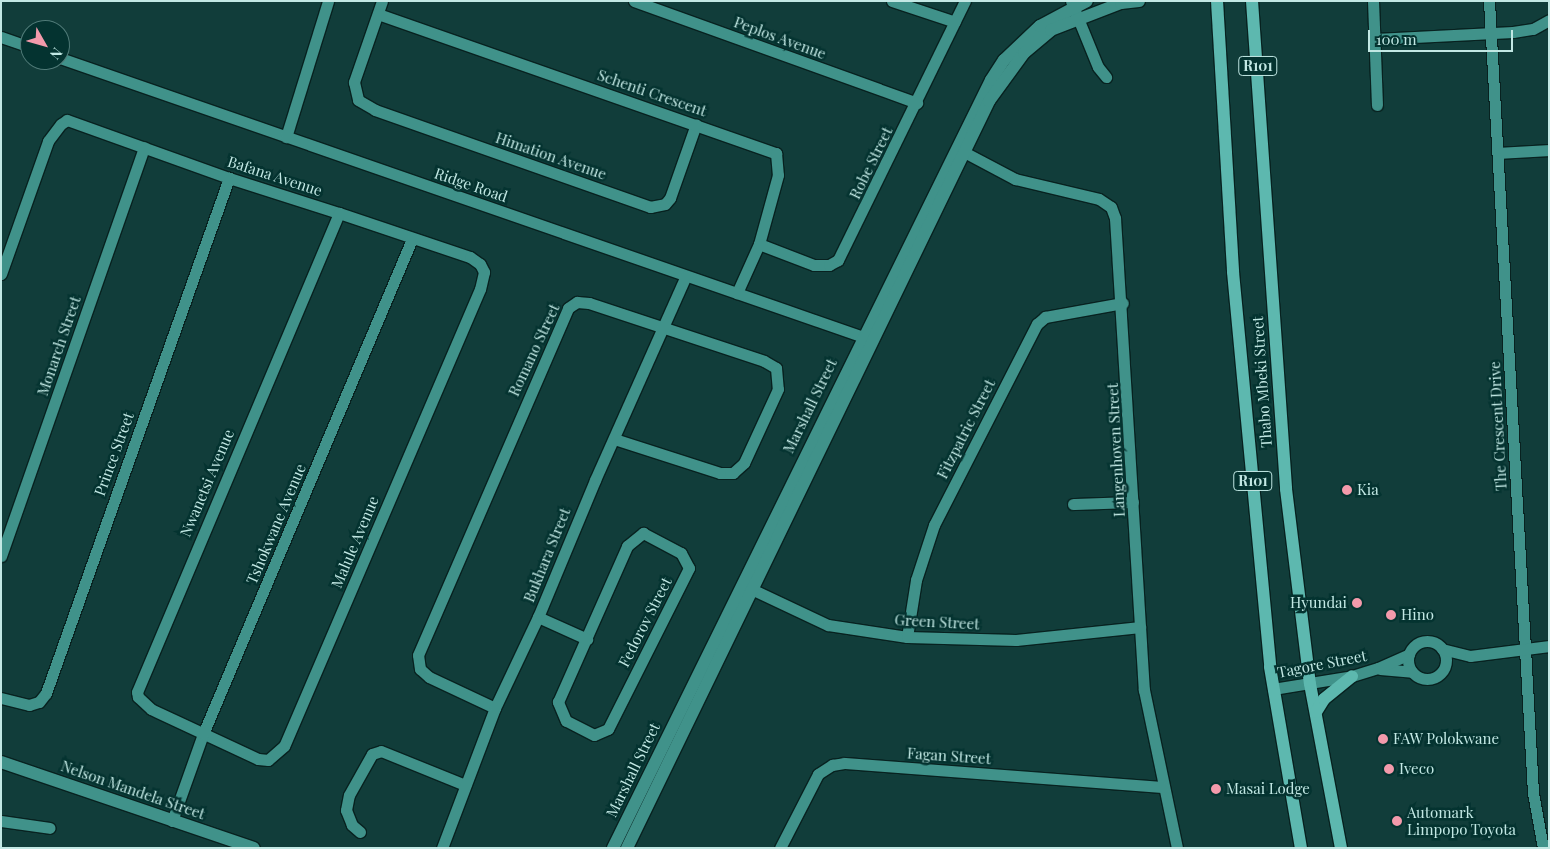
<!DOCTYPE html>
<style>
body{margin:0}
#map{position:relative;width:1550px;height:849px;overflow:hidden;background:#113d3a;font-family:"Playfair Display",serif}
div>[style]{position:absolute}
.roads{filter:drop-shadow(1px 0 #082220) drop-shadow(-1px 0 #082220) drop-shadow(0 1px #082220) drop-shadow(0 -1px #082220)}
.minor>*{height:11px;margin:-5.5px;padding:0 5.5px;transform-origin:5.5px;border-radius:5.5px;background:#40928a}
.minor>.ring{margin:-5.5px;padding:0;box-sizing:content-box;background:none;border:11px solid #40928a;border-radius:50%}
.tertiary>*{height:12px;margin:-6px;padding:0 6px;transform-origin:6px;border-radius:6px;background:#40928a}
.primary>*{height:12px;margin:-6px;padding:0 6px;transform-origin:6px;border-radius:6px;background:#5db8af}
.dots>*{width:14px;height:14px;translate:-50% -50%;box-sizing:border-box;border:2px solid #043330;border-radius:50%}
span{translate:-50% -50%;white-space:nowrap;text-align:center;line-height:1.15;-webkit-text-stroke:5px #043330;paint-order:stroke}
.shield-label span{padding:1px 4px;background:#043330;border:1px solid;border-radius:4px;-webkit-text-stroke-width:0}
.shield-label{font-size:14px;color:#c2e8e4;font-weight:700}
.street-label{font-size:15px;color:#c2e8e4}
.poi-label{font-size:15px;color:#c2e8e4}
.left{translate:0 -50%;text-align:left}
.right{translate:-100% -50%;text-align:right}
.frame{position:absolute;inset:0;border:2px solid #c2e8e4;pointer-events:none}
.north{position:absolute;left:20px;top:20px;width:50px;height:50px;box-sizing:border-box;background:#043330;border:1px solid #507b78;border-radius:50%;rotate:128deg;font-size:14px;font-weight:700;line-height:20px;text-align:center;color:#c2e8e4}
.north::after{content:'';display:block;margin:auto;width:18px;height:22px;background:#f39aab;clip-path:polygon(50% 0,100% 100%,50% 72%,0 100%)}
.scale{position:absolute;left:1368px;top:30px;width:145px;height:22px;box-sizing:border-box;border:2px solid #c2e8e4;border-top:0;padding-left:6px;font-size:15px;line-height:18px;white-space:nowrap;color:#c2e8e4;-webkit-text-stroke:4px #043330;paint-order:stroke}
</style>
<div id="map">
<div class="roads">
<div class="minor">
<div style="left:382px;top:1px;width:86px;rotate:109.1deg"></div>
<div style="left:354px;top:82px;width:18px;rotate:77deg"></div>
<div style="left:358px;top:100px;width:20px;rotate:30deg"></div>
<div style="left:375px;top:110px;width:292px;rotate:19.4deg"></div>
<div style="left:650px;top:207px;width:15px;rotate:-11deg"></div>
<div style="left:665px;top:204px;width:8px;rotate:-50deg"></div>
<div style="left:670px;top:198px;width:78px;rotate:-70.6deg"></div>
<div style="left:634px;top:1px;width:301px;rotate:19.8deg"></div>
<div style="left:892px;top:1px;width:66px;rotate:18.4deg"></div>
<div style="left:1071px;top:1px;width:71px;rotate:67.8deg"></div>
<div style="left:1098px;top:67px;width:13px;rotate:51deg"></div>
<div style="left:1373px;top:1px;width:104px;rotate:87.8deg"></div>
<div style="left:1489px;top:1px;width:793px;rotate:86.82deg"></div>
<div style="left:1533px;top:793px;width:56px;rotate:79.7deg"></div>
<div style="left:378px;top:14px;width:422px;rotate:19.3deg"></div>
<div style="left:776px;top:153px;width:22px;rotate:85deg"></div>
<div style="left:778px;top:175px;width:72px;rotate:105.4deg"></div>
<div style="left:759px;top:244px;width:54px;rotate:114.2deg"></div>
<div style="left:1px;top:37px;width:31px;rotate:19deg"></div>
<div style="left:1375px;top:39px;width:138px;rotate:-2.9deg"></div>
<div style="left:1513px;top:32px;width:20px;rotate:-9deg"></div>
<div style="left:1533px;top:29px;width:18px;rotate:-29deg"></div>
<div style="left:60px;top:58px;width:860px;rotate:19.15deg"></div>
<div style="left:286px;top:137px;width:142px;rotate:-72.8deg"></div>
<div style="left:964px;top:152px;width:58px;rotate:27.9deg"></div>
<div style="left:1015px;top:179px;width:86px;rotate:13.4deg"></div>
<div style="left:1099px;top:199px;width:14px;rotate:34deg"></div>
<div style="left:1111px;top:207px;width:12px;rotate:70deg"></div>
<div style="left:1115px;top:218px;width:473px;rotate:86.5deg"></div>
<div style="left:1144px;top:690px;width:161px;rotate:78.2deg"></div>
<div style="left:1498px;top:153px;width:51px;rotate:-3.4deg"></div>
<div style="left:759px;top:244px;width:59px;rotate:20.9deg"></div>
<div style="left:814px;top:265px;width:15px"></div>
<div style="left:829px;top:265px;width:10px;rotate:-29deg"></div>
<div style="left:838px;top:260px;width:288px;rotate:-63.9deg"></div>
<div style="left:1px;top:274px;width:141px;rotate:-70.5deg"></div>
<div style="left:48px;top:141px;width:21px;rotate:-53deg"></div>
<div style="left:61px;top:124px;width:7px;rotate:-34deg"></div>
<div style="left:67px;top:120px;width:172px;rotate:19.7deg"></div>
<div style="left:229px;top:178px;width:115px;rotate:17.7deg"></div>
<div style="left:339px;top:213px;width:138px;rotate:18.6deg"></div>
<div style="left:470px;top:257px;width:12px;rotate:35deg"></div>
<div style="left:480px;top:264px;width:9px;rotate:63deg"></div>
<div style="left:484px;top:272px;width:17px;rotate:103deg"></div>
<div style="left:480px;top:289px;width:497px;rotate:113.2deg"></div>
<div style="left:284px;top:746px;width:21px;rotate:139deg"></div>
<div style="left:268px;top:760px;width:10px;rotate:-174deg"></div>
<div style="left:258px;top:759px;width:118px;rotate:-155deg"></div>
<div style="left:151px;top:709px;width:18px;rotate:-137deg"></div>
<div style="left:138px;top:697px;width:5px;rotate:-101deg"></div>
<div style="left:137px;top:692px;width:520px;rotate:-67.13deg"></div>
<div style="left:1073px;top:504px;width:60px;rotate:-1.9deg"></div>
<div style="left:643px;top:533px;width:43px;rotate:27.8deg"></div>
<div style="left:681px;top:553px;width:17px;rotate:62deg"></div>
<div style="left:689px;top:568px;width:180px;rotate:116.7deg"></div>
<div style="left:608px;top:729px;width:15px;rotate:157deg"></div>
<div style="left:594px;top:735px;width:31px;rotate:-153deg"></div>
<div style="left:566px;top:721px;width:21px;rotate:-113deg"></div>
<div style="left:558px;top:702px;width:171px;rotate:-66.1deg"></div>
<div style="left:627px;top:546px;width:21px;rotate:-39deg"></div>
<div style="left:1px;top:556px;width:433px;rotate:-70.7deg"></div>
<div style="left:745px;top:586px;width:92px;rotate:25.2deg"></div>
<div style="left:828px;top:625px;width:80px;rotate:8.6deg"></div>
<div style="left:907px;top:637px;width:109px;rotate:1.6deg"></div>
<div style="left:1016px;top:640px;width:125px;rotate:-6deg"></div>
<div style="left:538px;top:617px;width:54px;rotate:24.2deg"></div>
<div style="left:907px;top:637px;width:58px;rotate:-81deg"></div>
<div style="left:916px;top:580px;width:58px;rotate:-71.9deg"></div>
<div style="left:934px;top:525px;width:226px;rotate:-62.9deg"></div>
<div style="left:1037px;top:324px;width:11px;rotate:-41deg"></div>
<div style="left:1045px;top:317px;width:79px;rotate:-10.2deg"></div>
<div class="ring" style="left:1408px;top:641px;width:27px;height:27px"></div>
<div style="left:1442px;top:649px;width:29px;rotate:14deg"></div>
<div style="left:1470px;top:656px;width:80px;rotate:-7.2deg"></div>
<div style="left:1380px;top:669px;width:32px;rotate:5deg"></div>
<div style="left:1273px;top:689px;width:80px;rotate:-9.3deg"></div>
<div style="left:1352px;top:676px;width:27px;rotate:-17deg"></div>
<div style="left:1378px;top:668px;width:34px;rotate:-24deg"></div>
<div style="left:1px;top:698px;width:29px;rotate:14deg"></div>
<div style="left:29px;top:705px;width:10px;rotate:-17deg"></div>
<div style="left:39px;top:702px;width:11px;rotate:-52deg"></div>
<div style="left:46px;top:693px;width:547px;rotate:-70.44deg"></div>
<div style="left:495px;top:708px;width:73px;rotate:-154.8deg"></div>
<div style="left:429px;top:677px;width:12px;rotate:-138deg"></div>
<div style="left:420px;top:669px;width:14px;rotate:-98deg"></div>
<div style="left:418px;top:655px;width:378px;rotate:-66.6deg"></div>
<div style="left:568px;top:308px;width:11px;rotate:-34deg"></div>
<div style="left:577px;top:302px;width:12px;rotate:5deg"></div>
<div style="left:589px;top:303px;width:184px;rotate:18.3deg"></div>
<div style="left:764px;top:361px;width:14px;rotate:30deg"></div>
<div style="left:776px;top:368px;width:21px;rotate:85deg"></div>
<div style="left:778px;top:389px;width:81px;rotate:114.7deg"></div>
<div style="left:744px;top:463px;width:15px;rotate:138deg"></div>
<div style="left:733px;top:473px;width:13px;rotate:180deg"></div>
<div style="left:720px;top:473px;width:111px;rotate:-162.2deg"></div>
<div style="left:1px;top:821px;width:49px;rotate:8.1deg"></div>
<div style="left:172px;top:821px;width:92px;rotate:-70.4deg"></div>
<div style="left:203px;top:734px;width:537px;rotate:-67.11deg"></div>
<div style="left:360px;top:832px;width:11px;rotate:-139deg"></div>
<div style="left:352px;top:825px;width:16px;rotate:-112deg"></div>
<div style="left:346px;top:810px;width:15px;rotate:-79deg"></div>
<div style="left:349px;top:795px;width:47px;rotate:-60.7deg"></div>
<div style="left:372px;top:754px;width:9px;rotate:-18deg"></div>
<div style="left:381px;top:751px;width:91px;rotate:22deg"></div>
<div style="left:442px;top:848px;width:150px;rotate:-69.3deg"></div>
<div style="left:495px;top:708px;width:101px;rotate:-64.7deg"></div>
<div style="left:538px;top:617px;width:148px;rotate:-67.4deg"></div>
<div style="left:595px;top:480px;width:223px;rotate:-66deg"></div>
<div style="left:780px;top:848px;width:83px;rotate:-62.8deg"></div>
<div style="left:818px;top:774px;width:17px;rotate:-33deg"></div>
<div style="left:832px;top:765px;width:12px;rotate:-9deg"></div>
<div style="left:844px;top:763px;width:320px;rotate:4.3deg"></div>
</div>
<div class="tertiary">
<div style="left:1px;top:762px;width:267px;rotate:18.8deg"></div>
<div style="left:613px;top:848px;width:856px;rotate:-63.79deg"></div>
<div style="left:991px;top:80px;width:24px;rotate:-57deg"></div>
<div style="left:1004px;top:60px;width:50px;rotate:-43.4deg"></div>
<div style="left:1040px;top:26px;width:53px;rotate:-28deg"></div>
<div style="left:627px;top:848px;width:830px;rotate:-64.14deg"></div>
<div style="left:989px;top:101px;width:59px;rotate:-53.9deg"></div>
<div style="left:1024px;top:53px;width:35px;rotate:-40deg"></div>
<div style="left:1051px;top:30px;width:75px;rotate:-21.1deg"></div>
<div style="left:1121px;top:3px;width:18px;rotate:-6deg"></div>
</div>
<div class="primary">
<div style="left:1217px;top:1px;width:271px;rotate:86.6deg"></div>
<div style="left:1233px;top:272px;width:397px;rotate:84.6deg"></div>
<div style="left:1270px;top:667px;width:184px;rotate:80.3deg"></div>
<div style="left:1252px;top:1px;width:489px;rotate:86deg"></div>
<div style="left:1286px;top:489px;width:196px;rotate:83deg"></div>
<div style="left:1310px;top:684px;width:167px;rotate:79.3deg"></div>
<div style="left:1316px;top:712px;width:15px;rotate:-58deg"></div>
<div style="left:1324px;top:699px;width:36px;rotate:-39deg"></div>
</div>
</div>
<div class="dots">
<div style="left:1347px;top:490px;background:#f39aab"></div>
<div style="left:1357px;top:603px;background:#f39aab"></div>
<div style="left:1391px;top:615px;background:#f39aab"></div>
<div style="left:1383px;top:739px;background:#f39aab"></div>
<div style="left:1389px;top:769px;background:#f39aab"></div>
<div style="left:1216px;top:789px;background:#f39aab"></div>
<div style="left:1397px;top:821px;background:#f39aab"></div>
</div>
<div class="shield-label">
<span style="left:1258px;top:66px">R101</span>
<span style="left:1253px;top:481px">R101</span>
</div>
<div class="street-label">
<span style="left:780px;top:38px;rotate:20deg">Peplos Avenue</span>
<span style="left:652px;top:93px;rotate:19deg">Schenti Crescent</span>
<span style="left:551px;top:156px;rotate:19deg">Himation Avenue</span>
<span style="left:871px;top:163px;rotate:-64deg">Robe Street</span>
<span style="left:275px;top:176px;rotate:18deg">Bafana Avenue</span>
<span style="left:471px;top:185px;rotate:19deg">Ridge Road</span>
<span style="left:59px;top:346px;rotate:-71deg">Monarch Street</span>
<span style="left:534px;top:350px;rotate:-65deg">Romano Street</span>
<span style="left:1262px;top:382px;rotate:-94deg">Thabo Mbeki Street</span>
<span style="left:810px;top:406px;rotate:-64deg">Marshall Street</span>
<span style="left:1498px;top:426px;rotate:-93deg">The Crescent Drive</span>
<span style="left:966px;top:429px;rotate:-63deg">Fitzpatric Street</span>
<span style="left:1116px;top:450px;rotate:-93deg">Langenhoven Street</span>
<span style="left:114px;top:454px;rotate:-70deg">Prince Street</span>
<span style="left:207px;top:483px;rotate:-67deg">Nwanetsi Avenue</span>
<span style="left:276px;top:524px;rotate:-67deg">Tshokwane Avenue</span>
<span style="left:355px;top:542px;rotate:-67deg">Malule Avenue</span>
<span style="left:547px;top:555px;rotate:-68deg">Bukhara Street</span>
<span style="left:645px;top:622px;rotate:-63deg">Fedorov Street</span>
<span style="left:937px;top:622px;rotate:3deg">Green Street</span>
<span style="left:1322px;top:664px;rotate:-11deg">Tagore Street</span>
<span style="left:949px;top:756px;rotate:4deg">Fagan Street</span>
<span style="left:633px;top:770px;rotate:-64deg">Marshall Street</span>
<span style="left:133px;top:790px;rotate:19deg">Nelson Mandela Street</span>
</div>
<div class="poi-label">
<span class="left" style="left:1357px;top:490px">Kia</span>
<span class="right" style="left:1347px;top:603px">Hyundai</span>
<span class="left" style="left:1401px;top:615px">Hino</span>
<span class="left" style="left:1393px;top:739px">FAW Polokwane</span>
<span class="left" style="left:1399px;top:769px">Iveco</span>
<span class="left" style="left:1226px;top:789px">Masai Lodge</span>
<span class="left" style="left:1407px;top:821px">Automark<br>Limpopo Toyota</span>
</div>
<div class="frame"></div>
<div class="north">N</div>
<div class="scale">100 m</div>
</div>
